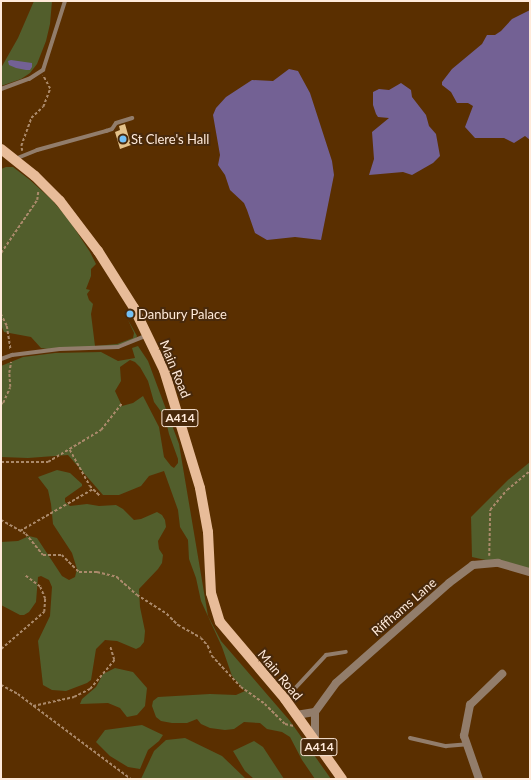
<!DOCTYPE html>
<style>
body{margin:0}
#map{position:relative;width:531px;height:780px;overflow:hidden;background:#5a2f00;font-family:Lato,sans-serif}
div>[style]{position:absolute}
.green>*{inset:0;background:#525e2c}
.water>*{inset:0;background:#736194}
.building>*{inset:0;background:#e4c28a}
.path>*{height:1.5px;margin-top:-0.75px;transform-origin:0;background:repeating-linear-gradient(90deg,#ab8a6b 0 3px,transparent 0 5px)}
.lane>*{height:4px;margin:-2px;padding:0 2px;transform-origin:2px;border-radius:2px;background:#927d6b}
.street>*{height:8px;margin:-4px;padding:0 4px;transform-origin:4px;border-radius:4px;background:#927d6b}
.primary>*{height:10px;margin:-5px;padding:0 5px;transform-origin:5px;border-radius:5px;background:#e8bc99}
.dots>*{width:11px;height:11px;translate:-50% -50%;box-sizing:border-box;border:2px solid #48290b;border-radius:50%}
span{translate:-50% -50%;white-space:nowrap;text-align:center;line-height:1.15;-webkit-text-stroke:4px #48290b;paint-order:stroke}
.shield-label span{padding:1px 3px;background:#48290b;border:1px solid;border-radius:3px;-webkit-text-stroke-width:0}
.shield-label{font-size:12px;color:#ffeada;font-weight:700}
.poi-label{font-size:13px;color:#ffeada}
.left{translate:0 -50%;text-align:left}
.street-label{font-size:13px;color:#ffeada}
.frame{position:absolute;inset:0;border:2px solid #ffeada;pointer-events:none}
</style>
<div id="map">
<div class="green">
<div style="clip-path:polygon(34px 1px,52px 1px,50px 24px,46px 41px,37px 64px,30px 73px,21px 79px,1px 86px,1px 68px,18px 38px)"></div>
<div style="clip-path:polygon(6px 167px,13px 167px,30px 180px,52px 200px,69px 220px,90px 252px,96px 264px,91px 269px,91px 276px,86px 289px,90px 290px,87px 294px,89px 300px,93px 304px,91px 314px,95px 346px,117px 344px,133px 338px,134px 333px,128px 320px,137px 336px,135px 340px,117px 346px,48px 349px,41px 348px,31px 337px,4px 332px,1px 325px,1px 169px)"></div>
<div style="clip-path:polygon(evenodd,138px 346px,148px 361px,179px 444px,208px 616px,221px 641px,290px 721px,331px 779px,315px 779px,302px 760px,290px 737px,282px 732px,267px 729px,260px 723px,244px 722px,234px 729px,225px 730px,210px 728px,201px 724px,197px 719px,187px 723px,172px 723px,161px 721px,156px 717px,152px 706px,153px 701px,158px 697px,210px 694px,236px 695px,245px 691px,232px 676px,222px 647px,201px 601px,196px 578px,189px 559px,188px 540px,180px 527px,178px 510px,164px 471px,149px 476px,141px 486px,119px 495px,103px 495px,68px 455px,28px 458px,1px 457px,1px 366px,23px 357px,55px 353px,101px 352px,118px 361px,135px 358px,132px 348px,138px 346px,130px 360px,135px 362px,140px 367px,148px 381px,154px 402px,165px 417px,169px 434px,178px 459px,178px 463px,174px 468px,171px 466px,164px 457px,159px 427px,143px 396px,133px 403px,122px 406px,115px 391px,121px 381px,120px 367px,130px 360px)"></div>
<div style="clip-path:polygon(530px 462px,530px 570px,472px 557px,471px 517px,508px 480px)"></div>
<div style="clip-path:polygon(57px 470px,70px 473px,82px 484px,82px 486px,65px 498px,65px 502px,70px 506px,87px 504px,99px 506px,116px 505px,123px 509px,134px 520px,141px 519px,157px 512px,162px 515px,165px 520px,166px 527px,158px 541px,159px 549px,163px 555px,162px 563px,158px 569px,139px 589px,140px 607px,145px 631px,144px 642px,140px 647px,136px 649px,117px 641px,105px 640px,96px 649px,91px 680px,87px 683px,66px 691px,52px 690px,43px 685px,38px 641px,50px 616px,52px 587px,49px 580px,41px 576px,38px 577px,36px 602px,29px 612px,24px 615px,20px 615px,1px 605px,1px 542px,18px 541px,29px 536px,37px 538px,62px 576px,69px 580px,75px 577px,77px 569px,72px 553px,53px 524px,51px 504px,48px 490px,38px 477px)"></div>
<div style="clip-path:polygon(115px 668px,133px 672px,147px 688px,145px 706px,137px 715px,127px 717px,120px 708px,108px 703px,80px 704px,82px 699px,96px 687px,103px 674px)"></div>
<div style="clip-path:polygon(142px 725px,163px 735px,159px 741px,148px 750px,140px 769px,128px 767px,110px 756px,96px 742px,105px 730px)"></div>
<div style="clip-path:polygon(185px 738px,222px 756px,246px 779px,141px 779px,154px 751px,166px 740px)"></div>
<div style="clip-path:polygon(254px 741px,263px 747px,284px 779px,254px 779px,245px 771px,233px 751px)"></div>
</div>
<div class="water">
<div style="clip-path:polygon(530px 10px,530px 140px,525px 136px,514px 143px,504px 138px,475px 138px,465px 127px,473px 106px,468px 103px,457px 103px,451px 92px,442px 85px,442px 82px,452px 69px,482px 44px,487px 35px,495px 35px,501px 31px,512px 19px)"></div>
<div style="clip-path:polygon(11px 60px,32px 63px,32px 67px,30px 70px,26px 70px,16px 68px,9px 65px,8px 61px)"></div>
<div style="clip-path:polygon(289px 69px,298px 71px,310px 93px,332px 161px,334px 175px,321px 240px,295px 237px,267px 240px,255px 233px,247px 210px,244px 203px,230px 190px,225px 175px,218px 165px,220px 155px,213px 115px,216px 108px,226px 97px,252px 80px,273px 81px)"></div>
<div style="clip-path:polygon(401px 83px,411px 90px,412px 97px,426px 115px,429px 126px,436px 134px,440px 156px,433px 163px,412px 175px,403px 172px,369px 175px,374px 159px,372px 132px,389px 118px,378px 117px,376px 114px,373px 105px,373px 92px,379px 89px,389px 90px)"></div>
</div>
<div class="building">
<div style="clip-path:polygon(125px 124px,131px 145px,120px 149px,115px 132px,120px 130px,119px 126px)"></div>
</div>
<div class="path">
<div style="left:22px;top:151px;width:5px;rotate:-101deg"></div>
<div style="left:21px;top:146px;width:30px;rotate:-70deg"></div>
<div style="left:31px;top:118px;width:16px;rotate:-43deg"></div>
<div style="left:43px;top:107px;width:19px;rotate:-69deg"></div>
<div style="left:50px;top:89px;width:15px;rotate:-118deg"></div>
<div style="left:1px;top:253px;width:64px;rotate:-55.8deg"></div>
<div style="left:37px;top:200px;width:8px;rotate:-83deg"></div>
<div style="left:1px;top:314px;width:13px;rotate:63deg"></div>
<div style="left:7px;top:326px;width:24px;rotate:81deg"></div>
<div style="left:1px;top:404px;width:2px;rotate:-27deg"></div>
<div style="left:3px;top:403px;width:17px;rotate:-66deg"></div>
<div style="left:10px;top:387px;width:14px;rotate:-94deg"></div>
<div style="left:9px;top:373px;width:11px;rotate:-80deg"></div>
<div style="left:70px;top:450px;width:41px;rotate:60.9deg"></div>
<div style="left:90px;top:486px;width:14px;rotate:45deg"></div>
<div style="left:1px;top:462px;width:47px"></div>
<div style="left:48px;top:462px;width:62px;rotate:-31.1deg"></div>
<div style="left:101px;top:430px;width:33px;rotate:-52deg"></div>
<div style="left:1px;top:520px;width:29px;rotate:29deg"></div>
<div style="left:26px;top:534px;width:27px;rotate:51deg"></div>
<div style="left:43px;top:555px;width:19px"></div>
<div style="left:62px;top:555px;width:24px;rotate:45deg"></div>
<div style="left:79px;top:572px;width:18px"></div>
<div style="left:97px;top:572px;width:21px;rotate:14deg"></div>
<div style="left:117px;top:577px;width:27px;rotate:42deg"></div>
<div style="left:137px;top:595px;width:36px;rotate:32deg"></div>
<div style="left:167px;top:614px;width:16px;rotate:45deg"></div>
<div style="left:178px;top:625px;width:26px;rotate:29deg"></div>
<div style="left:201px;top:638px;width:11px;rotate:49deg"></div>
<div style="left:208px;top:646px;width:11px;rotate:68deg"></div>
<div style="left:212px;top:656px;width:42px;rotate:46.9deg"></div>
<div style="left:241px;top:687px;width:29px;rotate:35deg"></div>
<div style="left:265px;top:704px;width:28px;rotate:45deg"></div>
<div style="left:285px;top:724px;width:9px;rotate:13deg"></div>
<div style="left:20px;top:531px;width:84px;rotate:-29.9deg"></div>
<div style="left:489px;top:556px;width:46px;rotate:-88.8deg"></div>
<div style="left:490px;top:510px;width:26px;rotate:-50deg"></div>
<div style="left:507px;top:490px;width:30px;rotate:-40deg"></div>
<div style="left:1px;top:649px;width:57px;rotate:-40.7deg"></div>
<div style="left:44px;top:612px;width:13px;rotate:-86deg"></div>
<div style="left:45px;top:599px;width:13px;rotate:-113deg"></div>
<div style="left:40px;top:587px;width:20px;rotate:-143deg"></div>
<div style="left:1px;top:685px;width:19px;rotate:28deg"></div>
<div style="left:18px;top:694px;width:141px;rotate:37deg"></div>
<div style="left:33px;top:706px;width:42px;rotate:-12.4deg"></div>
<div style="left:74px;top:697px;width:18px;rotate:-27deg"></div>
<div style="left:90px;top:689px;width:38px;rotate:-50deg"></div>
<div style="left:114px;top:660px;width:14px;rotate:-107deg"></div>
</div>
<div class="lane">
<div style="left:1px;top:89px;width:30px;rotate:-20deg"></div>
<div style="left:29px;top:79px;width:17px;rotate:-33deg"></div>
<div style="left:43px;top:70px;width:72px;rotate:-72.3deg"></div>
<div style="left:15px;top:159px;width:24px;rotate:-22deg"></div>
<div style="left:37px;top:150px;width:72px;rotate:-15.4deg"></div>
<div style="left:106px;top:131px;width:6px;rotate:-18deg"></div>
<div style="left:112px;top:129px;width:7px;rotate:-56deg"></div>
<div style="left:116px;top:123px;width:17px;rotate:-17deg"></div>
<div style="left:1px;top:359px;width:12px;rotate:-20deg"></div>
<div style="left:12px;top:355px;width:48px;rotate:-7.1deg"></div>
<div style="left:60px;top:349px;width:58px;rotate:-2deg"></div>
<div style="left:118px;top:347px;width:31px;rotate:-22deg"></div>
<div style="left:286px;top:698px;width:59px;rotate:-47.1deg"></div>
<div style="left:326px;top:655px;width:20px;rotate:-9deg"></div>
<div style="left:410px;top:738px;width:37px;rotate:13deg"></div>
<div style="left:446px;top:746px;width:21px;rotate:-5deg"></div>
</div>
<div class="street">
<div style="left:296px;top:715px;width:19px;rotate:-9deg"></div>
<div style="left:315px;top:740px;width:28px;rotate:-90deg"></div>
<div style="left:315px;top:712px;width:36px;rotate:-54deg"></div>
<div style="left:336px;top:683px;width:151px;rotate:-41.5deg"></div>
<div style="left:449px;top:583px;width:30px;rotate:-37deg"></div>
<div style="left:473px;top:565px;width:25px;rotate:-5deg"></div>
<div style="left:498px;top:563px;width:33px;rotate:16deg"></div>
<div style="left:479px;top:779px;width:46px;rotate:-109.2deg"></div>
<div style="left:464px;top:736px;width:32px;rotate:-79deg"></div>
<div style="left:470px;top:705px;width:45px;rotate:-44.1deg"></div>
</div>
<div class="primary">
<div style="left:1px;top:149px;width:43px;rotate:38.5deg"></div>
<div style="left:35px;top:176px;width:35px;rotate:45deg"></div>
<div style="left:60px;top:201px;width:63px;rotate:52.8deg"></div>
<div style="left:98px;top:251px;width:67px;rotate:57.7deg"></div>
<div style="left:134px;top:308px;width:69px;rotate:64.2deg"></div>
<div style="left:164px;top:370px;width:123px;rotate:73deg"></div>
<div style="left:200px;top:488px;width:45px;rotate:79.7deg"></div>
<div style="left:208px;top:532px;width:61px;rotate:87.2deg"></div>
<div style="left:211px;top:593px;width:30px;rotate:73deg"></div>
<div style="left:220px;top:622px;width:101px;rotate:49.8deg"></div>
<div style="left:285px;top:699px;width:98px;rotate:54.5deg"></div>
</div>
<div class="dots">
<div style="left:123px;top:139px;background:#73c0f6"></div>
<div style="left:130px;top:314px;background:#73c0f6"></div>
</div>
<div class="shield-label">
<span style="left:180px;top:418px">A414</span>
<span style="left:319px;top:747px">A414</span>
</div>
<div class="poi-label">
<span class="left" style="left:131px;top:139px">St Clere's Hall</span>
<span class="left" style="left:138px;top:314px">Danbury Palace</span>
</div>
<div class="street-label">
<span style="left:175px;top:369px;rotate:68deg">Main Road</span>
<span style="left:404px;top:607px;rotate:-41deg">Riffhams Lane</span>
<span style="left:280px;top:675px;rotate:50deg">Main Road</span>
</div>
<div class="frame"></div>
</div>
